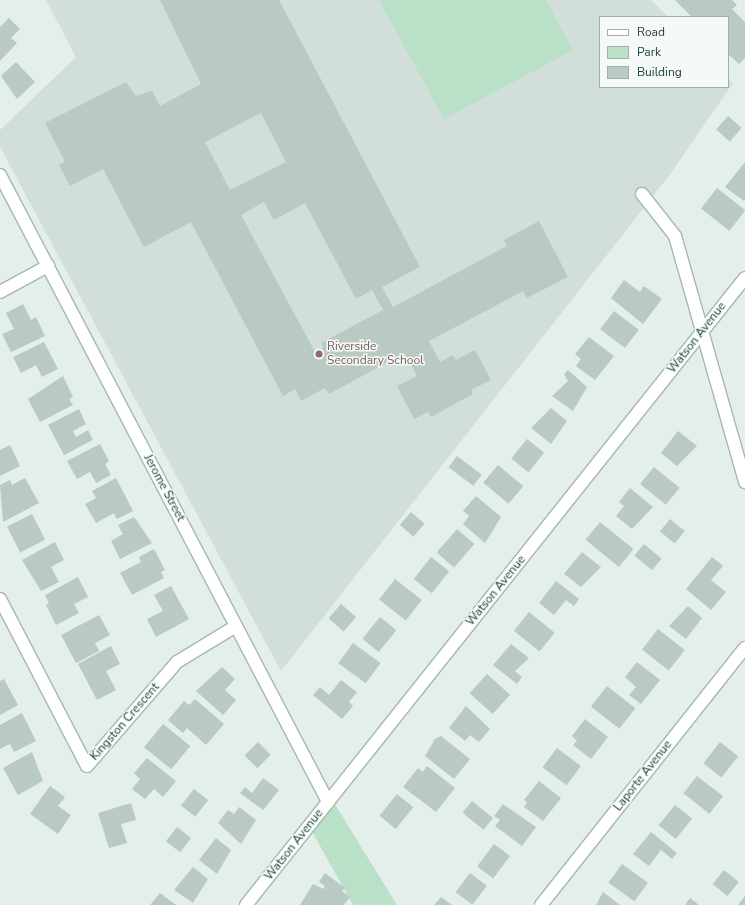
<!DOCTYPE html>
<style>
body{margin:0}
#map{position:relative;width:745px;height:905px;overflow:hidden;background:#e4eeea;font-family:"Nunito Sans",sans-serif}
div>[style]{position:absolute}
.built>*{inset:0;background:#d2ded9}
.green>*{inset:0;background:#bbe0c8}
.building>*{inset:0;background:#b9c9c4;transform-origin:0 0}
.roads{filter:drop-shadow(1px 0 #a6b7b2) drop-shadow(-1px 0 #a6b7b2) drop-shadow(0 1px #a6b7b2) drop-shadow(0 -1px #a6b7b2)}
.street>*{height:12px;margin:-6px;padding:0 6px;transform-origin:6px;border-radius:6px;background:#fff}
.dots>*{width:11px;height:11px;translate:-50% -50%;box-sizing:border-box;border:2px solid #f5faf8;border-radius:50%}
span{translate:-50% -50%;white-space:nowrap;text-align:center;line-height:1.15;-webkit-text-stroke:3px #f5faf8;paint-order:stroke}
.street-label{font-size:12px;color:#22413b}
.education-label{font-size:12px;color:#785e54}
.left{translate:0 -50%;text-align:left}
.legend{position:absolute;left:599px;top:16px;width:130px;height:72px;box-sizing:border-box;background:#f5faf8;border:1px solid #a1b0ac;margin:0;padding:5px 7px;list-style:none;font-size:12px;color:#22413b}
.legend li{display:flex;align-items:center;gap:8px;height:20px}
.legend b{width:20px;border:1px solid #a1b0ac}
</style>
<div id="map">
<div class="built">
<div style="clip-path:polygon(46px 0,651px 0,668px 17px,600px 17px,600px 87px,728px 87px,728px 78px,733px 83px,671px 173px,281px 671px,0 147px,0 130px,76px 57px)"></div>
</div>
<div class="green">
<div style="clip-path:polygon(379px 0,546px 0,573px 50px,444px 119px)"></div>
<div style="clip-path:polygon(331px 798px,397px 905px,353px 905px,309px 826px)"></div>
</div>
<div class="building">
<div style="clip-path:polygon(evenodd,160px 0,279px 0,420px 267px,382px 287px,393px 307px,507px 246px,504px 240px,539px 221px,568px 277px,527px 298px,523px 291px,429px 341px,440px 362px,453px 355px,456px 360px,475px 350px,491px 380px,471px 390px,473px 394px,431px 417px,428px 412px,414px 419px,397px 386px,417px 376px,405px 353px,329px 394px,325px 388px,301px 401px,295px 389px,283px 396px,191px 222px,144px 247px,103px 169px,70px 186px,59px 165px,65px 162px,45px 123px,126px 82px,136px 96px,152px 91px,160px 106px,201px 84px,160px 0,261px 113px,286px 162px,230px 190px,205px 142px,261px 113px,160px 0,264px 202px,274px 220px,305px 203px,356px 299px,372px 290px,383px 310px,321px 343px,324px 347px,315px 352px,241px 215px,264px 202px)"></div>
<div style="clip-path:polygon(675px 0,732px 0,737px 5px,732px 9px,745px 22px,745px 58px,739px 64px,728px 54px,728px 17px,692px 17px)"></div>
<div style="clip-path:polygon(9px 18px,20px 29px,11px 38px,17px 43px,0 61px,0 27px)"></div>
<div style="clip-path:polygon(16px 62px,35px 82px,17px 99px,1px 76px)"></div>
<div style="left:728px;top:116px;width:18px;height:18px;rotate:41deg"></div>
<div style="clip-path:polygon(745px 162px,745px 199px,744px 201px,725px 187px)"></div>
<div style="left:717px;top:188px;width:36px;height:26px;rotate:38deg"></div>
<div style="clip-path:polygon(624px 280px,640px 292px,644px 286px,662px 299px,643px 324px,611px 298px)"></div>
<div style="clip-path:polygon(23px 304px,31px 320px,36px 317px,45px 336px,11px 352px,2px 334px,14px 329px,6px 313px)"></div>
<div style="left:614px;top:311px;width:31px;height:23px;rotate:37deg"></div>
<div style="clip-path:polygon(589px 337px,614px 356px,595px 380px,576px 366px,581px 359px,575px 354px)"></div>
<div style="clip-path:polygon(44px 342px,58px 369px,42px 377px,36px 365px,21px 373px,13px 357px)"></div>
<div style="clip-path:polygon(568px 370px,587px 387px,573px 411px,552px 396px,568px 381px,564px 374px)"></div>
<div style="clip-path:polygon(63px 376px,73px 397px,69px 399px,73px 405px,40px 422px,28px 399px)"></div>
<div style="clip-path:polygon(551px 408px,567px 421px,551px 444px,531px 428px)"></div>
<div style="clip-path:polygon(79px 409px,86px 424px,73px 431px,76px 437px,88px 430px,93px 440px,64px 455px,48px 425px)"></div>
<div style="clip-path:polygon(678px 431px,697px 446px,677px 466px,661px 453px)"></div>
<div style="left:527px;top:439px;width:22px;height:25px;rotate:39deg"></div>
<div style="clip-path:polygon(100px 444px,109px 461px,105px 464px,111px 475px,96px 483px,90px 472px,77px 479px,67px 461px)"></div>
<div style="clip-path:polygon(10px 445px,20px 466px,0 476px,0 450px)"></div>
<div style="left:457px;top:456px;width:31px;height:14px;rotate:37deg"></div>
<div style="left:498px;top:465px;width:33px;height:23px;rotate:40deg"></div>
<div style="left:654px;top:467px;width:33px;height:22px;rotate:39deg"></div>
<div style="clip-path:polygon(25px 478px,39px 503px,3px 522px,0 485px,10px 480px,12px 485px)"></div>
<div style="clip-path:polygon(116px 478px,133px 511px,117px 519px,114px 513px,96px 523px,85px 504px,96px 498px,92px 491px)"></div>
<div style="clip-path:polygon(630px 488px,653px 507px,632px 529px,616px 516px,624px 506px,619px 502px)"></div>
<div style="clip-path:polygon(476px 496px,501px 517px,485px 543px,463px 524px,469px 516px,463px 511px)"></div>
<div style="left:411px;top:512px;width:18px;height:17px;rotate:41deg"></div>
<div style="left:32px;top:514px;width:29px;height:28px;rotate:63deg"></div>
<div style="clip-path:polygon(134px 517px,152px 543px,120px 559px,111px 541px,123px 534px,118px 525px)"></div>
<div style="left:670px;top:519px;width:19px;height:16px;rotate:39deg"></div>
<div style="left:600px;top:522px;width:43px;height:23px;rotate:39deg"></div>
<div style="left:457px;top:529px;width:23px;height:31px;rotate:41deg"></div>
<div style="clip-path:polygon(55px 542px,64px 560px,51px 567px,59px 582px,41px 591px,22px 560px)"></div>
<div style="left:644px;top:544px;width:23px;height:15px;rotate:40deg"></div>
<div style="clip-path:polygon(154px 549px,165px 570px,161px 572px,164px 578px,132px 595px,120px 573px,141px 562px,139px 557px)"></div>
<div style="clip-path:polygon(582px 552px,601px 567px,581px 587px,564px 574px)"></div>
<div style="left:431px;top:557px;width:23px;height:28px;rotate:38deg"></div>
<div style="clip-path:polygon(712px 557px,723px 566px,711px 580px,726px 592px,711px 610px,686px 589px)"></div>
<div style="clip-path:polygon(78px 577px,88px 597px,74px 604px,79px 613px,56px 625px,46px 605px,49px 603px,45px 595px)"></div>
<div style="left:395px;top:579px;width:34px;height:26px;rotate:38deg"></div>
<div style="clip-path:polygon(556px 581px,579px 599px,574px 606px,566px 600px,554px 615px,539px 603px)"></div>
<div style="clip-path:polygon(171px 586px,189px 619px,156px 637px,147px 619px,163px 611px,154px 595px)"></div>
<div style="left:341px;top:604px;width:20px;height:19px;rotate:41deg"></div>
<div style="clip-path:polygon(688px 606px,702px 618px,686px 639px,669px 626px)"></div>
<div style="left:529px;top:612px;width:33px;height:24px;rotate:39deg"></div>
<div style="clip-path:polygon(99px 615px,110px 635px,95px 643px,99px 651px,76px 663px,61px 635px)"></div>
<div style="left:380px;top:617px;width:21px;height:28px;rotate:39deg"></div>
<div style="left:658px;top:629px;width:34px;height:26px;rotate:38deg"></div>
<div style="left:353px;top:643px;width:34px;height:25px;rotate:36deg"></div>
<div style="clip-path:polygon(511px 644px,529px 658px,515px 671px,522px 677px,517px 684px,493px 665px)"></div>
<div style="clip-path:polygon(111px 646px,120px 664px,106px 671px,116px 690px,97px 700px,78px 664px)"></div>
<div style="clip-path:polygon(637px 662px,660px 680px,641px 704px,629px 695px,636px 687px,625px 677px)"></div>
<div style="clip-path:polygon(222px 667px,235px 679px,225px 690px,236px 700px,223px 715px,196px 691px)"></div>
<div style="left:487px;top:674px;width:31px;height:26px;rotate:42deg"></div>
<div style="clip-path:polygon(4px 679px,18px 705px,0 715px,0 681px)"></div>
<div style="clip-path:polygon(341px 680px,357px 692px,349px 702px,353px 706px,342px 719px,313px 695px,320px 687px,329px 695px)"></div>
<div style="left:607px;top:686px;width:36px;height:26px;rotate:38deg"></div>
<div style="clip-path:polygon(195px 699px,224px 724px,206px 745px,187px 728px,183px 733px,168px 720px,184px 701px,189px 705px)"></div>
<div style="clip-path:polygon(466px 706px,490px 729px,479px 742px,470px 735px,465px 741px,449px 728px)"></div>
<div style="clip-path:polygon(22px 713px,36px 741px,14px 752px,10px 744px,0 749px,0 725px)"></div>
<div style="clip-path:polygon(585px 719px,608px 737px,591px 759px,573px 745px,577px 741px,572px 736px)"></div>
<div style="left:163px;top:724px;width:35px;height:30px;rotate:39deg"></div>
<div style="clip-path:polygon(441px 736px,470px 759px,454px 779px,425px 756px,435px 739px)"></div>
<div style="left:258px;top:742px;width:18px;height:19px;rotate:45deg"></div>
<div style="left:720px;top:742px;width:23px;height:27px;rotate:38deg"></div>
<div style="left:557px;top:748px;width:30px;height:24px;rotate:37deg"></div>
<div style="clip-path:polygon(32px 752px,43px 781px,18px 795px,3px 768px)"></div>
<div style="clip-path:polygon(147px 758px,176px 781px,163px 797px,154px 789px,145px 799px,132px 789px,140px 779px,134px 773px)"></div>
<div style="clip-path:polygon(427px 766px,455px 788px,436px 812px,403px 787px,418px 768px,423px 772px)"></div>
<div style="left:697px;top:776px;width:33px;height:22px;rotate:38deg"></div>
<div style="clip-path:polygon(263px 778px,279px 790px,263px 810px,240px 793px,245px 787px,252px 793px)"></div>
<div style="clip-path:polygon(539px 781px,561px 798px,543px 821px,524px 807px,527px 802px,524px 800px)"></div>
<div style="clip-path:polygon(50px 786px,65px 797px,58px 806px,71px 815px,58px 834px,30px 814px)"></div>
<div style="left:194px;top:789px;width:18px;height:21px;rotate:38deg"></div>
<div style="left:397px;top:794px;width:21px;height:28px;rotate:39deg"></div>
<div style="left:472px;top:801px;width:27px;height:15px;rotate:39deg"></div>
<div style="clip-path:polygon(131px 803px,136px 820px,121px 824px,127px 843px,109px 848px,98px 813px)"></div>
<div style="clip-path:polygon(503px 804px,536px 827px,522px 846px,495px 826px,500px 820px,494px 816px)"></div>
<div style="left:675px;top:805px;width:22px;height:26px;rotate:39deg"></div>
<div style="clip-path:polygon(239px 807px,256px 820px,241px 844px,218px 823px,228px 810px,234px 814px)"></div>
<div style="left:177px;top:827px;width:18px;height:18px;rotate:38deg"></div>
<div style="clip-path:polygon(651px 832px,677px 853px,672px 859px,661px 850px,649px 866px,633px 854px)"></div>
<div style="clip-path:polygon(216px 838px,231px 850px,217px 874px,199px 860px)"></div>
<div style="left:494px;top:844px;width:20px;height:28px;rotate:37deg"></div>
<div style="left:622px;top:864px;width:32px;height:23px;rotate:36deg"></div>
<div style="clip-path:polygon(193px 867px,208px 879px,193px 903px,174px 890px)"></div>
<div style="left:724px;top:870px;width:19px;height:18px;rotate:39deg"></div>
<div style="clip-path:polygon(325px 873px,345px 888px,342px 891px,350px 897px,344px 905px,300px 905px,313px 884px,323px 889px,325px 886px,319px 882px)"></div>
<div style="left:470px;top:873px;width:21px;height:24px;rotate:37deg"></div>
<div style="clip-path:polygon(603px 892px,620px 905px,596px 905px)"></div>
<div style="clip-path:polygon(160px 893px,176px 905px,150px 905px)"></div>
<div style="clip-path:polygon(745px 896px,745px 905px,738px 905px)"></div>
<div style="clip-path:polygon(441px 897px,452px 905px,434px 905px)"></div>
<div style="clip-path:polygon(690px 898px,699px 905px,685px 905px)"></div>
</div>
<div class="roads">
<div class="street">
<div style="left:0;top:175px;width:708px;rotate:62.38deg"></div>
<div style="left:642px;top:194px;width:53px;rotate:51.8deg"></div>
<div style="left:675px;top:236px;width:256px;rotate:74.1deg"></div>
<div style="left:0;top:292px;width:55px;rotate:-28.4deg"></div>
<div style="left:0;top:599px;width:188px;rotate:62.5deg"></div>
<div style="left:87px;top:766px;width:138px;rotate:-49.1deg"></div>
<div style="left:177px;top:662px;width:69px;rotate:-31.4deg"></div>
<div style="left:246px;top:905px;width:801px;rotate:-51.49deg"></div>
<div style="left:541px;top:905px;width:328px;rotate:-51.6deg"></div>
</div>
</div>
<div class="dots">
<div style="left:319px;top:354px;background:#8d6e63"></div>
</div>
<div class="street-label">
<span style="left:697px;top:338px;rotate:-52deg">Watson Avenue</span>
<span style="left:164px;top:488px;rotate:62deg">Jerome Street</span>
<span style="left:496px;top:591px;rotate:-51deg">Watson Avenue</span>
<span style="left:125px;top:722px;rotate:-49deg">Kingston Crescent</span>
<span style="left:643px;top:776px;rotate:-52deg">Laporte Avenue</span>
<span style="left:294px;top:845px;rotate:-52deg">Watson Avenue</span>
</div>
<div class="education-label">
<span class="left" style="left:327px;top:354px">Riverside<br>Secondary School</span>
</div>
<ul class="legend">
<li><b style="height:5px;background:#fff"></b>Road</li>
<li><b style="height:11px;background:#bbe0c8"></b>Park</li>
<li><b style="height:11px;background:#b9c9c4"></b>Building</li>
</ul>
</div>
